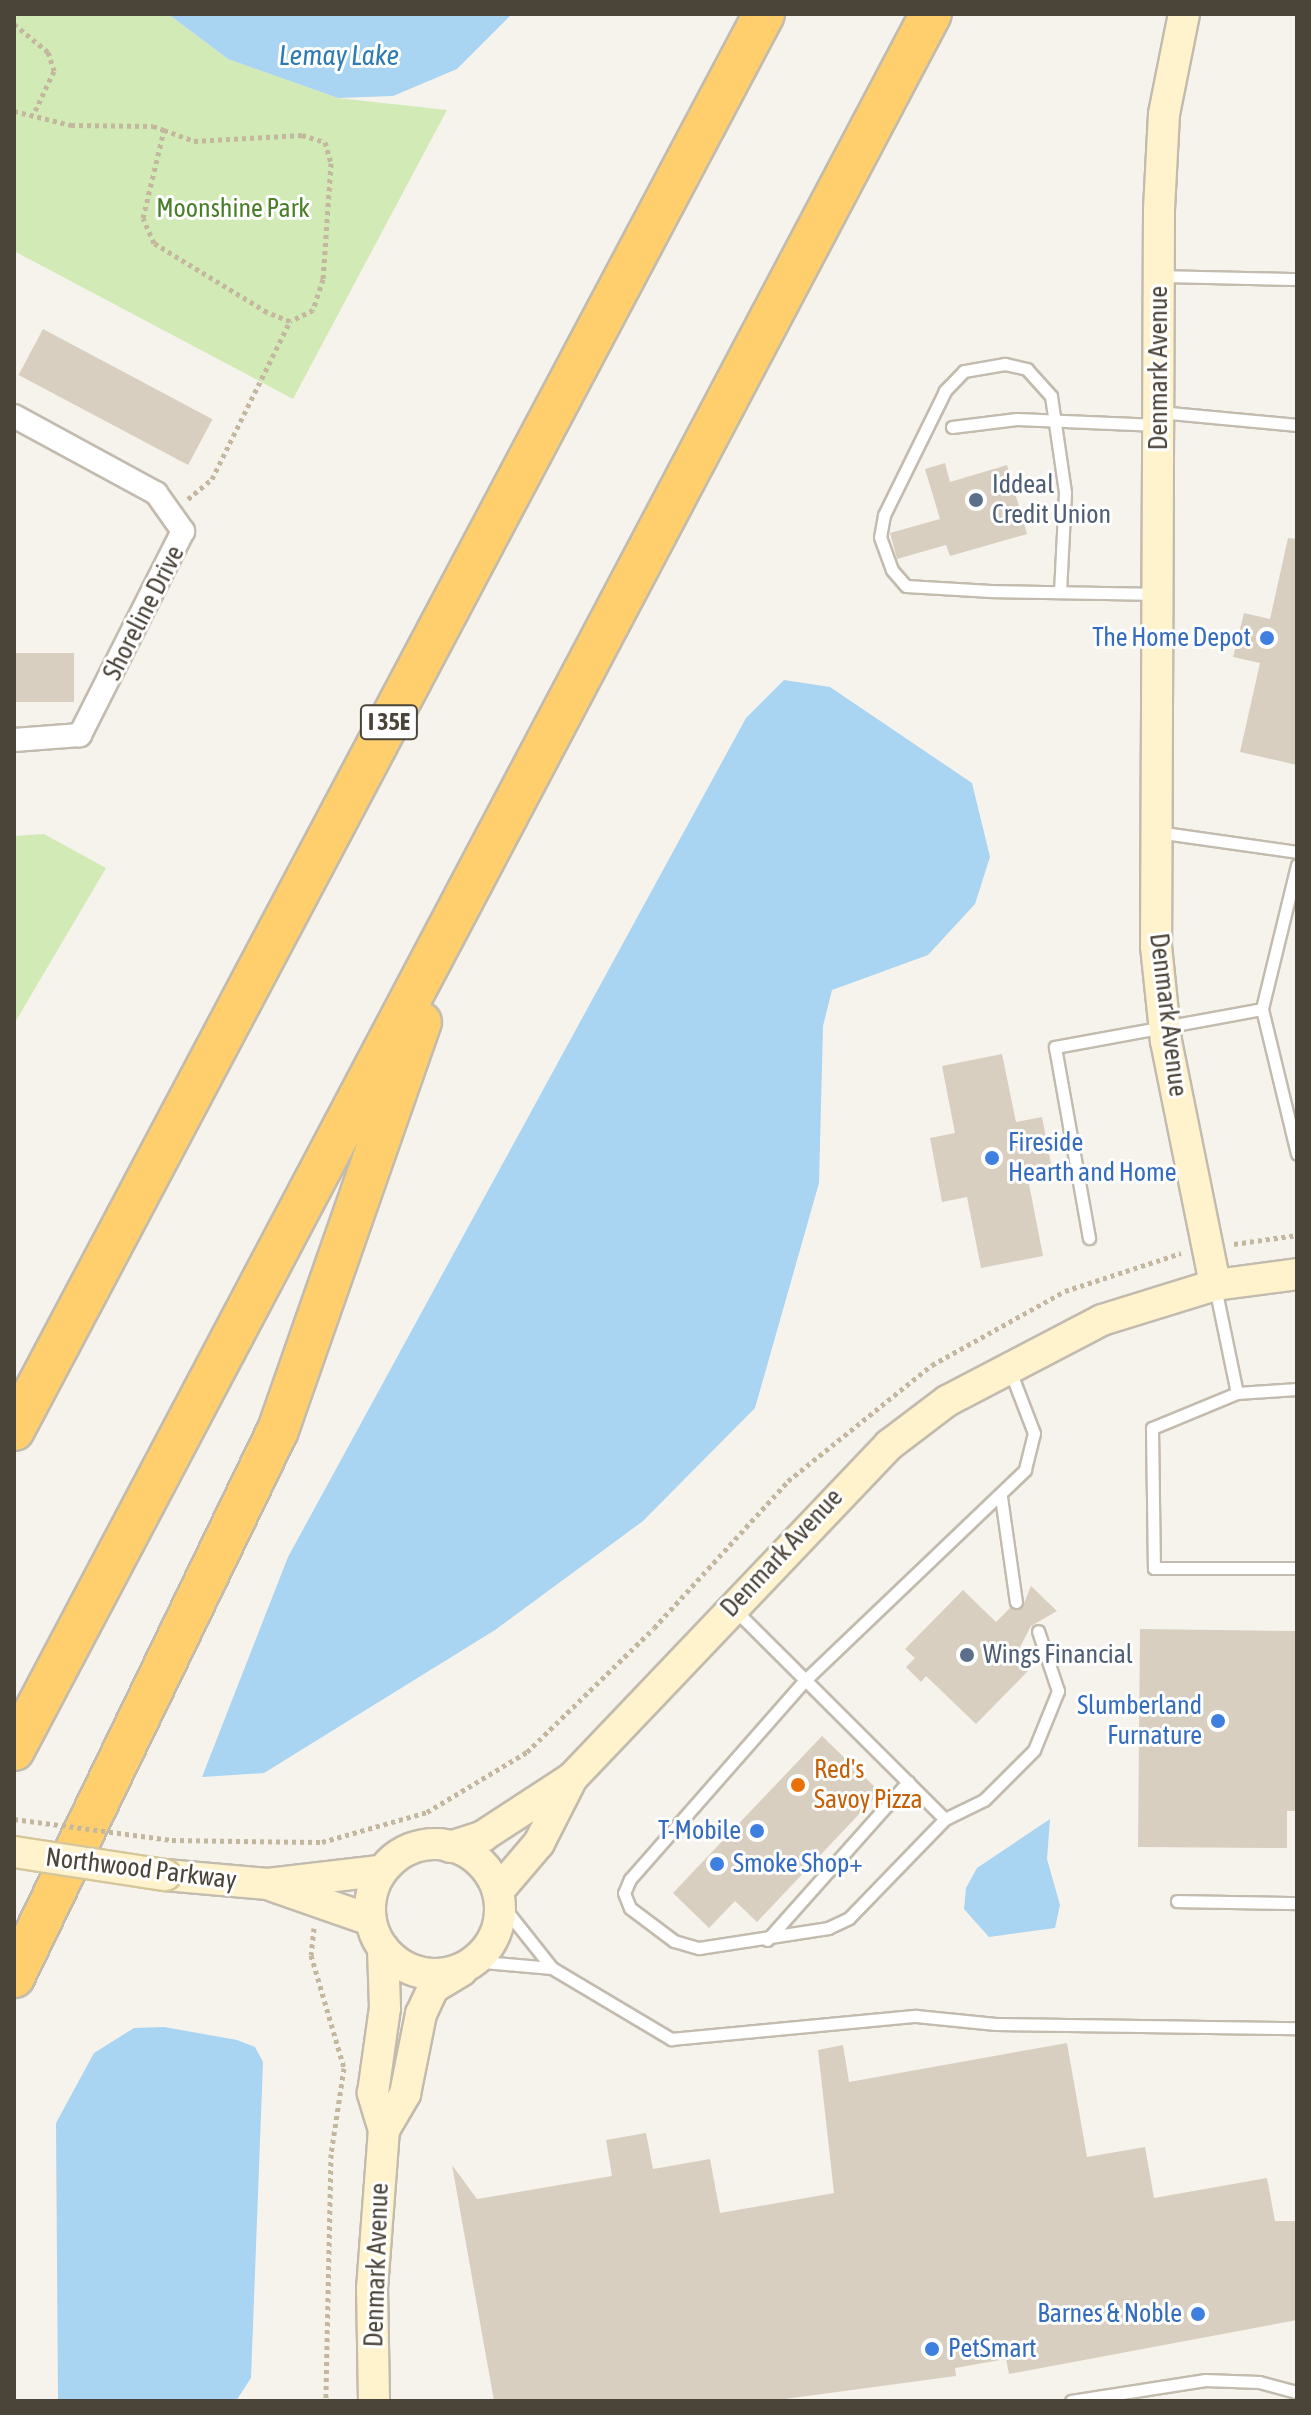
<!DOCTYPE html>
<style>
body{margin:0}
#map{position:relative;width:1311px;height:2415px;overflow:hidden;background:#f6f3ec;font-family:"Asap Condensed",sans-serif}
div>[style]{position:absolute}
.green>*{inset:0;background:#d2eab5}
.water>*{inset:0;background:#a9d4f2}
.building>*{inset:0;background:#d8cfc1;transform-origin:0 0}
.path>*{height:5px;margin-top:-2.5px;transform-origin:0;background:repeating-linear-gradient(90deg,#c4b79f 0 4px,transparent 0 8px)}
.roads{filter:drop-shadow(2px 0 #c2bbae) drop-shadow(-2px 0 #c2bbae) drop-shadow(0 2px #c2bbae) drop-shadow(0 -2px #c2bbae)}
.lane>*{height:11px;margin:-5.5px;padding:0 5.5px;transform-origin:5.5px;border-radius:5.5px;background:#fff}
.street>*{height:22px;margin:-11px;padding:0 11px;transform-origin:11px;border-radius:11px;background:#fff}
.secondary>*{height:30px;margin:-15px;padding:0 15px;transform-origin:15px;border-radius:15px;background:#fff3cd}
.secondary>.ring{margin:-15px;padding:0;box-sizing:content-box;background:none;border:30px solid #fff3cd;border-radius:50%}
.highway>*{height:40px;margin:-20px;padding:0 20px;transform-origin:20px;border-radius:20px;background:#ffcf6e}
.path-bridge>*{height:5px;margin-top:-2.5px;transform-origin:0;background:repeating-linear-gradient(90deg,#c4b79f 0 4px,transparent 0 8px)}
.bridges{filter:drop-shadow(2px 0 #d6c79b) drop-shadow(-2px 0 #d6c79b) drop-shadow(0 2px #d6c79b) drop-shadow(0 -2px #d6c79b)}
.secondary-bridge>*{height:30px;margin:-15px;padding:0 15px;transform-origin:15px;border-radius:15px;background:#fff3cd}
.dots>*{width:22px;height:22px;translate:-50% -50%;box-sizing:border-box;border:4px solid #fff;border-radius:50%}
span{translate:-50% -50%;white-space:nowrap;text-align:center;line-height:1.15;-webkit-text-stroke:6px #fff;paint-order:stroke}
.shield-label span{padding:2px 6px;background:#fff;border:2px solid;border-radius:6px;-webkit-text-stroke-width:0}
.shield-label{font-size:24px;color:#4b4439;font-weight:700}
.park-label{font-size:26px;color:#4a7f2a}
.street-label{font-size:26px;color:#4b4439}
.service-label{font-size:26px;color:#4e5e75}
.left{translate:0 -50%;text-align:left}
.shop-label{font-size:26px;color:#366cbe}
.right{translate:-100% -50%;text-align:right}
.food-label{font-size:26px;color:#c56008}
.water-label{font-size:28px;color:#2e7ab2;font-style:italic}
.frame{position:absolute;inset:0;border:16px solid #4b4439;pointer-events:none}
</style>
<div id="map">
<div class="green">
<div style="clip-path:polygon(14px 14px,168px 14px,228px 59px,338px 98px,447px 110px,293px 399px,14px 251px)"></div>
<div style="clip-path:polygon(44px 834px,106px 868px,14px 1024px,14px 836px)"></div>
</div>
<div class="water">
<div style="clip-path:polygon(168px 14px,512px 14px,457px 69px,393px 96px,338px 98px,228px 59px)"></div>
<div style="clip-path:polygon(784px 680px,830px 687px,972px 783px,990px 857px,975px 904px,928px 955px,832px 990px,823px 1026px,819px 1183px,755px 1408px,643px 1521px,495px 1630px,264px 1773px,202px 1777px,288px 1557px,746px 718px)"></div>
<div style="clip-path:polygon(1050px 1819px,1047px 1859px,1060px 1905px,1055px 1928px,989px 1937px,964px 1909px,966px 1888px,977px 1868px)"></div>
<div style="clip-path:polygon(164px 2027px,237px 2040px,255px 2047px,263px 2062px,251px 2378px,236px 2401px,58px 2401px,56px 2123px,94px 2053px,134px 2028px)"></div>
</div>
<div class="building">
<div style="left:43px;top:329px;width:192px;height:52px;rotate:28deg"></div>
<div style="clip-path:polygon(945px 463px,950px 482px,1007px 465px,1027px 534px,950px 556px,946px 545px,897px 559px,890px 533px,940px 519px,925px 469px)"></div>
<div style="clip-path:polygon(1288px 538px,1297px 539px,1297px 765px,1240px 752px,1260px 663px,1233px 657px,1244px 613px,1270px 619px)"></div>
<div style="left:14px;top:653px;width:60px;height:49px"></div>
<div style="clip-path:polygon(1002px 1054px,1016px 1122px,1042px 1117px,1054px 1179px,1029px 1184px,1043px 1256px,981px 1268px,967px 1197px,942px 1202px,930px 1138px,955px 1133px,942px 1066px)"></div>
<div style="clip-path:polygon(1031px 1586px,1057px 1611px,1031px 1626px,1018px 1651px,1033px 1666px,976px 1724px,926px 1676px,921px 1682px,906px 1667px,915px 1658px,905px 1649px,963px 1590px,996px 1622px,1010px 1608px,1022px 1608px)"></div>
<div style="clip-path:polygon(1140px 1629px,1297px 1631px,1297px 1811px,1287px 1811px,1287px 1848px,1138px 1847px)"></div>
<div style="clip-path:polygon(822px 1736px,880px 1792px,757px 1922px,735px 1901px,709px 1928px,673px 1893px)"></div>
<div style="clip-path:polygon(1067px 2043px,1087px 2157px,1145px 2147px,1154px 2198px,1267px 2178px,1275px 2221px,1297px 2221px,1297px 2320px,1009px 2374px,1006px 2359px,955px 2368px,956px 2376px,770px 2401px,494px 2401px,452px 2165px,477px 2199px,612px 2176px,606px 2140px,646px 2133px,653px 2169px,710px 2159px,720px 2213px,834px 2193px,818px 2050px,843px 2045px,849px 2082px)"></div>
</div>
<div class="path">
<div style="left:14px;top:24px;width:44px;rotate:39.5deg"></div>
<div style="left:48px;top:52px;width:20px;rotate:72deg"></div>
<div style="left:54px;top:71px;width:44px;rotate:115.4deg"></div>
<div style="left:14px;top:111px;width:59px;rotate:13.8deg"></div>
<div style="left:71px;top:125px;width:82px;rotate:0.7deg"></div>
<div style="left:153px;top:126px;width:12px;rotate:20deg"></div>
<div style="left:164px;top:130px;width:32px;rotate:20deg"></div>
<div style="left:194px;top:141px;width:108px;rotate:-3.2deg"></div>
<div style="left:302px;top:135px;width:24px;rotate:17deg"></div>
<div style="left:325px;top:142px;width:22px;rotate:74deg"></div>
<div style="left:331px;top:163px;width:116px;rotate:93.9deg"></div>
<div style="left:323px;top:279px;width:33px;rotate:108deg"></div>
<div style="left:313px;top:310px;width:25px;rotate:154deg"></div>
<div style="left:290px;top:321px;width:25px;rotate:-159deg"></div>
<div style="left:267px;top:312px;width:132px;rotate:-148.6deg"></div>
<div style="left:154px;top:243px;width:27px;rotate:-114deg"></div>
<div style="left:143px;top:218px;width:90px;rotate:-76.6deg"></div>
<div style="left:188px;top:499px;width:31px;rotate:-40deg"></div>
<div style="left:212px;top:479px;width:176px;rotate:-63.7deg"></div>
<div style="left:1234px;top:1244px;width:64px;rotate:-8.1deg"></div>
<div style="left:172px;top:1840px;width:150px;rotate:0.8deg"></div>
<div style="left:322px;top:1842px;width:109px;rotate:-15.9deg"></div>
<div style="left:427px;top:1812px;width:117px;rotate:-31deg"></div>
<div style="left:527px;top:1752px;width:177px;rotate:-44.3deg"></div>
<div style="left:654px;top:1628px;width:199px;rotate:-47.6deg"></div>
<div style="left:788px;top:1481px;width:185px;rotate:-38.9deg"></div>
<div style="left:932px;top:1365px;width:152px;rotate:-29.1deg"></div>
<div style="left:1065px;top:1291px;width:122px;rotate:-18.1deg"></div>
<div style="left:314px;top:1928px;width:27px;rotate:96deg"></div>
<div style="left:311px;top:1955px;width:118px;rotate:73.7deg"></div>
<div style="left:344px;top:2068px;width:87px;rotate:98.6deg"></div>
<div style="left:331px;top:2154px;width:247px;rotate:91.2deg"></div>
</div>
<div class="roads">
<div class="lane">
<div style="left:1160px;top:276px;width:137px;rotate:1.3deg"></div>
<div style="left:1159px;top:412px;width:139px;rotate:5.4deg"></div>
<div style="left:952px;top:427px;width:65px;rotate:-7deg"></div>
<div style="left:1017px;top:419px;width:141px;rotate:2.4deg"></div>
<div style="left:1060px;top:592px;width:100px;rotate:-87.1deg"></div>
<div style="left:1065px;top:492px;width:97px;rotate:-98.3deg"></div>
<div style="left:1051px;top:396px;width:36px;rotate:-132deg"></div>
<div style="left:1027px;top:369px;width:23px;rotate:-167deg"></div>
<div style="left:1005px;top:364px;width:42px;rotate:170.3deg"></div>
<div style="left:964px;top:371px;width:28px;rotate:134deg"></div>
<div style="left:945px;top:391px;width:138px;rotate:116.2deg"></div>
<div style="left:884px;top:515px;width:22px;rotate:100deg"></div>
<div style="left:880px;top:537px;width:35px;rotate:70deg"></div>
<div style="left:892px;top:570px;width:21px;rotate:49deg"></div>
<div style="left:906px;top:586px;width:85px;rotate:3.4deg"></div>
<div style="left:991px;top:591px;width:166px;rotate:1deg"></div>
<div style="left:1157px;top:832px;width:141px;rotate:8.1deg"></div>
<div style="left:1297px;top:865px;width:148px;rotate:103.7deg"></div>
<div style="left:1262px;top:1009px;width:149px;rotate:76.4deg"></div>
<div style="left:1089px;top:1238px;width:194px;rotate:-100.1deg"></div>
<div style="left:1055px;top:1047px;width:210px;rotate:-10.4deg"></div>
<div style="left:1215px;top:1287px;width:108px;rotate:78.3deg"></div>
<div style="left:1009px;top:1368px;width:70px;rotate:69deg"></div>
<div style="left:1034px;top:1433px;width:38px;rotate:104deg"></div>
<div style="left:1025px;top:1470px;width:304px;rotate:136.3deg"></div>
<div style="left:805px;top:1680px;width:265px;rotate:131.3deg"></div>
<div style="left:630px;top:1879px;width:15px;rotate:113deg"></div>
<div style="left:624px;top:1893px;width:16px;rotate:68deg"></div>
<div style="left:630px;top:1908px;width:55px;rotate:36.9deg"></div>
<div style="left:674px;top:1941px;width:26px;rotate:16deg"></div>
<div style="left:699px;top:1948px;width:131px;rotate:-8.8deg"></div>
<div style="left:828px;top:1928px;width:23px;rotate:-25deg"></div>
<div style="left:849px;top:1918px;width:138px;rotate:-45.9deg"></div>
<div style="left:945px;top:1819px;width:43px;rotate:-26deg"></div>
<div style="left:984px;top:1800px;width:71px;rotate:-45deg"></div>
<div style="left:1034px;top:1750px;width:64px;rotate:-67.9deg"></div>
<div style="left:1058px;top:1691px;width:63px;rotate:-108.4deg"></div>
<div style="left:1297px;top:1389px;width:60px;rotate:176.2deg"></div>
<div style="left:1237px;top:1393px;width:92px;rotate:157.6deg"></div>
<div style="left:1152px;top:1428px;width:140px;rotate:89.2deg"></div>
<div style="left:1154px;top:1568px;width:143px"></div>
<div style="left:1001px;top:1497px;width:106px;rotate:81.9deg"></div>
<div style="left:735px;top:1610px;width:296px;rotate:44.9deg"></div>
<div style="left:1177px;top:1901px;width:120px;rotate:1deg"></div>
<div style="left:502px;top:1905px;width:80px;rotate:51.6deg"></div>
<div style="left:767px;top:1940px;width:212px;rotate:-48.3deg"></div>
<div style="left:472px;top:1961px;width:80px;rotate:5deg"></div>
<div style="left:552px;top:1968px;width:139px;rotate:30.8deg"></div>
<div style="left:671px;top:2039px;width:246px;rotate:-5.4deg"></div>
<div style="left:916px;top:2016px;width:80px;rotate:5.7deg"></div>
<div style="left:996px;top:2024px;width:301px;rotate:0.8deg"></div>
<div style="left:1071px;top:2401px;width:136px;rotate:-8.9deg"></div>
<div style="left:1205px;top:2380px;width:54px;rotate:2.1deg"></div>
<div style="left:1259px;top:2382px;width:39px;rotate:15deg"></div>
</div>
<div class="street">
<div style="left:14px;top:416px;width:162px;rotate:28.5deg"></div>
<div style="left:156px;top:493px;width:47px;rotate:54.6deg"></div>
<div style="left:183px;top:531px;width:229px;rotate:116.8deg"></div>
<div style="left:80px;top:735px;width:66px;rotate:175.7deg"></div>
</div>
<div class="secondary">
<div style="left:1184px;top:14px;width:102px;rotate:101.3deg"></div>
<div style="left:1164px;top:114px;width:97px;rotate:93deg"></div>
<div style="left:1159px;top:211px;width:735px;rotate:90.23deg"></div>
<div style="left:1156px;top:946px;width:96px;rotate:84deg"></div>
<div style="left:1166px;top:1041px;width:249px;rotate:78.6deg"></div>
<div class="ring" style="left:370px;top:1844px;width:100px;height:100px"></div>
<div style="left:450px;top:1847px;width:35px;rotate:-18deg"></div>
<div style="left:483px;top:1836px;width:106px;rotate:-33.1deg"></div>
<div style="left:165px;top:1875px;width:103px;rotate:5deg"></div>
<div style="left:268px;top:1884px;width:112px;rotate:-6.7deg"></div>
<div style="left:273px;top:1886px;width:101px;rotate:19.2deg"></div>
<div style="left:499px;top:1890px;width:62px;rotate:-49.6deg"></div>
<div style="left:539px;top:1843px;width:73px;rotate:-63.1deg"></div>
<div style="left:572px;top:1778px;width:460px;rotate:-46.4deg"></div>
<div style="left:889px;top:1445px;width:73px;rotate:-37.2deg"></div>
<div style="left:947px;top:1401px;width:175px;rotate:-27.6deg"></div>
<div style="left:1102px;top:1320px;width:118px;rotate:-17.2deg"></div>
<div style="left:1215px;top:1285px;width:83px;rotate:-7.6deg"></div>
<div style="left:384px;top:2130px;width:42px;rotate:-59.7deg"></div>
<div style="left:405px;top:2094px;width:82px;rotate:-78.7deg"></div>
<div style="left:421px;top:2014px;width:29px;rotate:-65deg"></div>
<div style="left:433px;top:1988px;width:33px;rotate:-31deg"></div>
<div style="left:374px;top:2401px;width:112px;rotate:-91deg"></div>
<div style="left:372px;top:2289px;width:159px;rotate:-85.7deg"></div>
<div style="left:384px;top:2130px;width:39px;rotate:-107deg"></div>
<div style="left:373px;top:2093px;width:86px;rotate:-82deg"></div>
<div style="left:385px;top:2008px;width:60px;rotate:-91.9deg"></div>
</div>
<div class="highway">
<div style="left:14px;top:1430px;width:1602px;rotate:-62.09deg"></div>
<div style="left:14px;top:1750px;width:1963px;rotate:-62.16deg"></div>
<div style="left:14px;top:1977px;width:607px;rotate:-64.24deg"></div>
<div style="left:278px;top:1430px;width:432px;rotate:-70.7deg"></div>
</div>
</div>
<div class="path-bridge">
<div style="left:14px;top:1819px;width:159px;rotate:7.6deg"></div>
</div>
<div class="bridges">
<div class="secondary-bridge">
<div style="left:14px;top:1852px;width:153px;rotate:8.7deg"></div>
</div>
</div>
<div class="dots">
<div style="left:976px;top:500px;background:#5c6f8a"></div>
<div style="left:1267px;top:638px;background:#3f7fe0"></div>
<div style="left:992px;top:1158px;background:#3f7fe0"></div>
<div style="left:967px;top:1655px;background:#5c6f8a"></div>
<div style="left:1218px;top:1721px;background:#3f7fe0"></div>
<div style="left:798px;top:1785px;background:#e8710a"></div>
<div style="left:757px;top:1831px;background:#3f7fe0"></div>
<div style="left:717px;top:1864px;background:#3f7fe0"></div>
<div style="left:1198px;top:2314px;background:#3f7fe0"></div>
<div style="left:932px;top:2349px;background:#3f7fe0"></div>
</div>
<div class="shield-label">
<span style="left:389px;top:722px">I 35E</span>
</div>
<div class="park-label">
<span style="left:233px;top:209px">Moonshine Park</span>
</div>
<div class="street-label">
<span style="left:1159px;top:368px;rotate:-90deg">Denmark Avenue</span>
<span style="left:144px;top:613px;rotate:-63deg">Shoreline Drive</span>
<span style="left:1168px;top:1015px;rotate:83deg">Denmark Avenue</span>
<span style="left:782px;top:1553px;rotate:-47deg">Denmark Avenue</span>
<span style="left:141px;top:1869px;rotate:7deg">Northwood Parkway</span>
<span style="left:377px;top:2265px;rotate:-88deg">Denmark Avenue</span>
</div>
<div class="service-label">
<span class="left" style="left:992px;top:500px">Iddeal<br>Credit Union</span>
<span class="left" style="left:983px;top:1655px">Wings Financial</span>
</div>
<div class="shop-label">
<span class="right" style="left:1251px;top:638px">The Home Depot</span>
<span class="left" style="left:1008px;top:1158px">Fireside<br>Hearth and Home</span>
<span class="right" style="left:1202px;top:1721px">Slumberland<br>Furnature</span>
<span class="right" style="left:741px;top:1831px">T-Mobile</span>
<span class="left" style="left:733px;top:1864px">Smoke Shop+</span>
<span class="right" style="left:1182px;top:2314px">Barnes &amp; Noble</span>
<span class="left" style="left:948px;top:2349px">PetSmart</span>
</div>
<div class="food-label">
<span class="left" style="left:814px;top:1785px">Red's<br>Savoy Pizza</span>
</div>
<div class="water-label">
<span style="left:339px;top:55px">Lemay Lake</span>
</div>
<div class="frame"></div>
</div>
